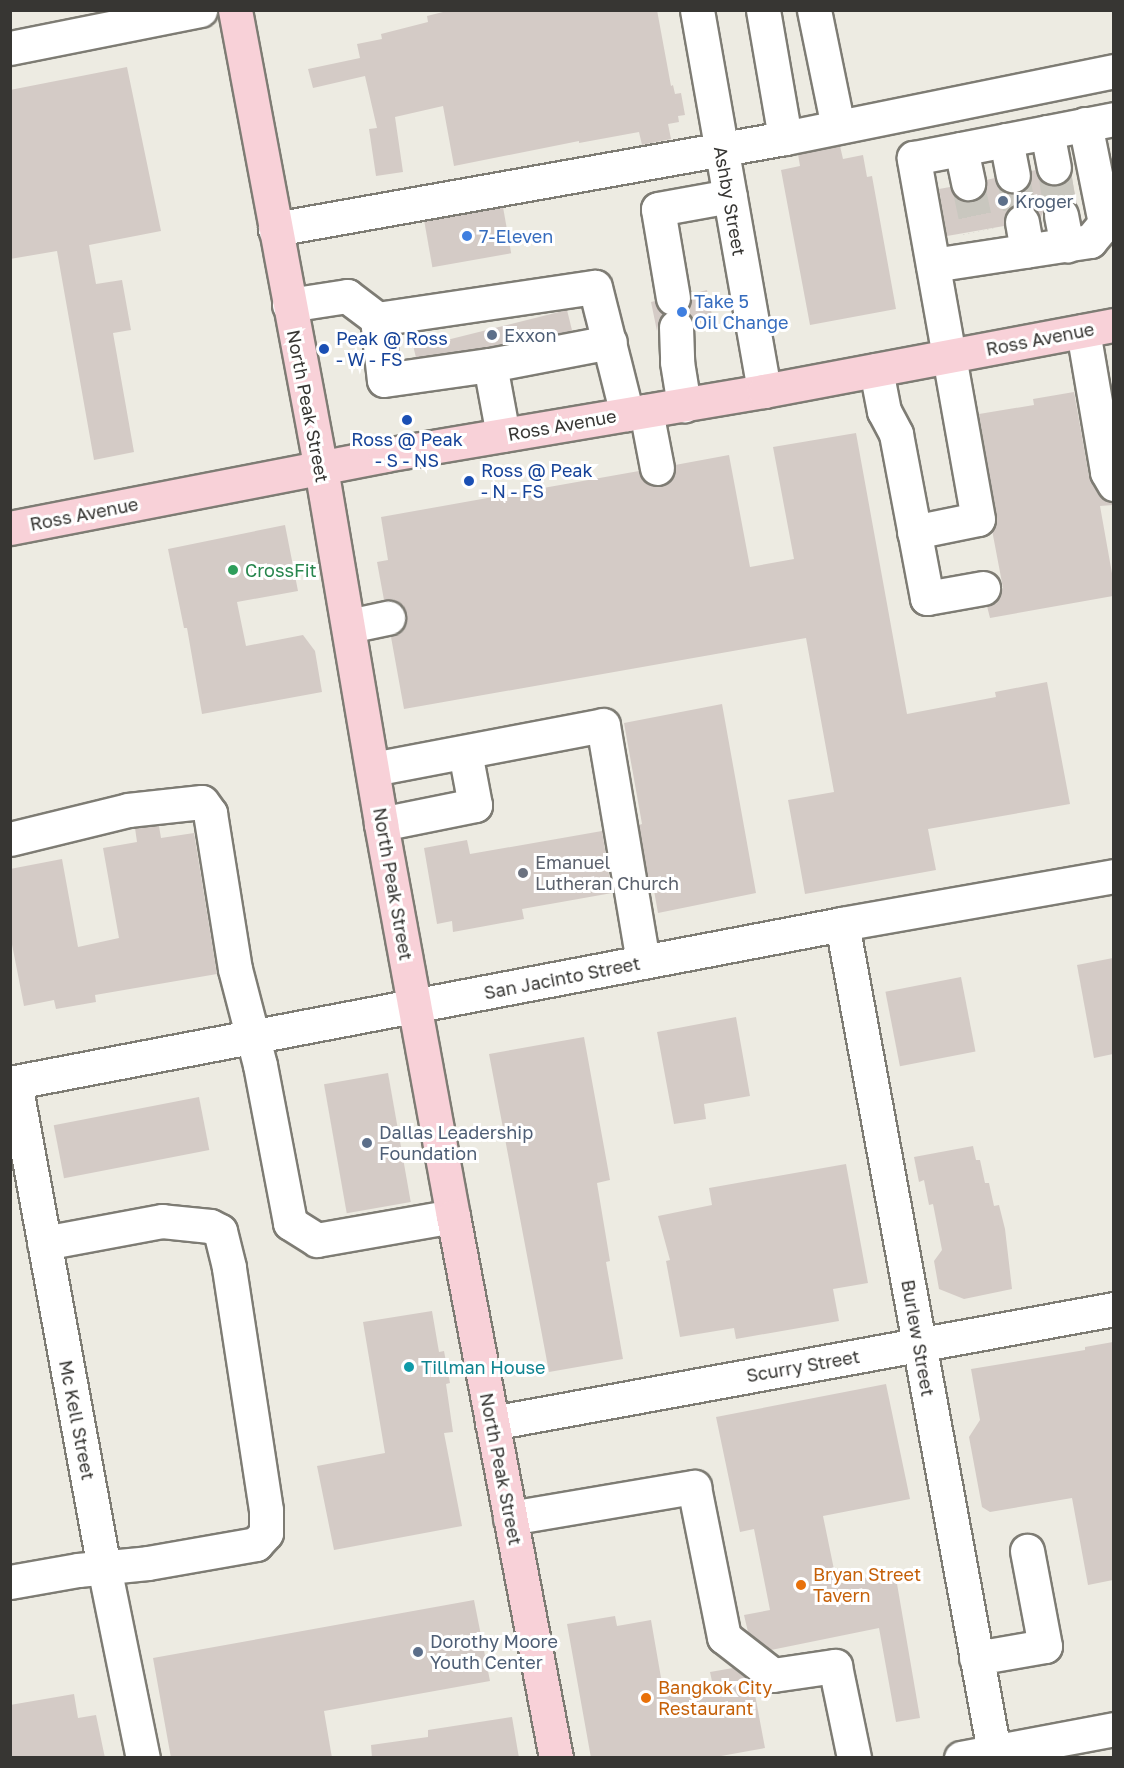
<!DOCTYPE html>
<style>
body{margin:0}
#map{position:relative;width:1124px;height:1768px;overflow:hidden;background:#edebe2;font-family:"Golos Text",sans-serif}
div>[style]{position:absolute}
.building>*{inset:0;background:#d4cbc6;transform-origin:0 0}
.minor-tunnel>*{height:33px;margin-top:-16.5px;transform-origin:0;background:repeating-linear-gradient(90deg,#c9c7bf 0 33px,transparent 0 49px)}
.roads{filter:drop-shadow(2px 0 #7e7c74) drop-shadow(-2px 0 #7e7c74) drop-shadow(0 2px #7e7c74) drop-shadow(0 -2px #7e7c74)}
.minor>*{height:33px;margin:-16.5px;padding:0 16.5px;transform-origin:16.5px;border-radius:16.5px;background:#fff}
.major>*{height:33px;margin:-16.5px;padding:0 16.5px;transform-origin:16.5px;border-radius:16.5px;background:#f8d1d8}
.dots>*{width:16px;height:16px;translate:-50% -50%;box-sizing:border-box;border:3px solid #fff;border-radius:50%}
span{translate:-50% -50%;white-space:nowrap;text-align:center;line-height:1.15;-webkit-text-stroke:6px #fff;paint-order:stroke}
.street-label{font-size:18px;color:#373633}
.service-label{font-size:18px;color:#4e5e75}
.left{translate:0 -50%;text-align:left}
.shop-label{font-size:18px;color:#366cbe}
.transit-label{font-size:18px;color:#164399}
.leisure-label{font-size:18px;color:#27864d}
.worship-label{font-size:18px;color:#5b616d}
.culture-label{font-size:18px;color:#0d838f}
.food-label{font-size:18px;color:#c56008}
.frame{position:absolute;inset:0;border:12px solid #373633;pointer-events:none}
</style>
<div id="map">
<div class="building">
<div style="clip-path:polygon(451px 10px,657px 10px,671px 86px,673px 85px,675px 94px,681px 93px,685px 115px,678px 116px,679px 122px,668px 124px,671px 139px,642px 145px,639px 132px,579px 143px,579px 141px,454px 166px,443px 106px,395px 117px,403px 172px,376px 176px,369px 129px,377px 128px,365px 76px,313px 88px,308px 69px,360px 58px,357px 44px,382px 39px,381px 34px,428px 22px,427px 16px)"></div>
<div style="clip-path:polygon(127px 67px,161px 231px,89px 245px,96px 284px,122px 280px,131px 330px,113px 333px,134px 452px,94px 460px,57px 251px,10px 259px,10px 90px)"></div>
<div style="clip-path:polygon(840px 146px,843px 159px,863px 155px,867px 177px,872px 176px,896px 309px,810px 325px,781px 170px,800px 166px,798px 154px)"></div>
<div style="clip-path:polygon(1036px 170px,1040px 180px,1049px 185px,1058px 185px,1067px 181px,1071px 174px,1078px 209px,1068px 198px,1057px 197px,1048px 201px,1040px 219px,1037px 210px,1029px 205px,1018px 204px,1011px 207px,1005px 215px,1004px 226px,947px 236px,939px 189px,950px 187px,954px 196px,963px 201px,971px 201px,981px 197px,986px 189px,986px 180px,995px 178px,999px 188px,1008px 193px,1016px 193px,1026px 189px,1031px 180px,1031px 171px)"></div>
<div style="left:503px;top:207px;width:47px;height:80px;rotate:80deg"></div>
<div style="clip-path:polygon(707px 290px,713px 320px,694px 324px,686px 311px,691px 304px,691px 294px)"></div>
<div style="clip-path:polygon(655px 301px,664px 314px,659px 319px,657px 331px,651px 302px)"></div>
<div style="left:567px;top:310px;width:21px;height:158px;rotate:76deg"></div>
<div style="clip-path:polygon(1074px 392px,1089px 476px,1098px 494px,1105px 501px,1113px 503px,1113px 505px,1100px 506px,1113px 579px,1113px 596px,990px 618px,987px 606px,995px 602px,1003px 588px,992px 530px,996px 516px,979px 414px,1034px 405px,1033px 399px)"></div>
<div style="clip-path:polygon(856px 433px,907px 714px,996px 697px,995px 692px,1047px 682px,1070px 804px,928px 829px,936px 870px,805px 894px,788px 800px,834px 792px,806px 638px,404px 709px,391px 637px,401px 632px,406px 624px,406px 615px,402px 605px,393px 600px,384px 600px,377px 562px,388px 560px,381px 517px,639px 471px,643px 481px,650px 485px,660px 486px,670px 482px,675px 474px,675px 465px,729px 455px,750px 567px,794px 559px,773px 447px)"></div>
<div style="clip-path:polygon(285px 525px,298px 591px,237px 602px,246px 646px,303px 635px,315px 651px,322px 692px,202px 714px,187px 628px,184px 628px,168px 549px)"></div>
<div style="clip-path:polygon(722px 704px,756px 893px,658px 913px,653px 885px,649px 886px,639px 825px,642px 824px,624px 723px)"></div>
<div style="clip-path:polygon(159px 826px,161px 838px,194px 833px,217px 974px,95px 995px,96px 1002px,56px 1009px,54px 1000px,24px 1006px,10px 934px,10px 869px,62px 859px,78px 947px,119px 938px,103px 848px,137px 842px,135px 828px)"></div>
<div style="clip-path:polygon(602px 831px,612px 893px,522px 909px,524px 919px,453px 932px,452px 921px,437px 924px,424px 848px,467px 840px,470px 854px)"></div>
<div style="clip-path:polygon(1113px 958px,1113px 1054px,1094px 1058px,1077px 965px)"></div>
<div style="left:961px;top:977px;width:76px;height:77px;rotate:79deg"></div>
<div style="clip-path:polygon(736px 1017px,750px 1096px,704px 1104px,706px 1119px,674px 1124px,657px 1032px)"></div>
<div style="clip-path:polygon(584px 1037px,610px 1180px,597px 1183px,610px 1261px,606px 1262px,623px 1359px,549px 1372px,489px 1054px)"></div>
<div style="left:388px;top:1073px;width:131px;height:65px;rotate:80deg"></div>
<div style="left:199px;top:1097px;width:54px;height:148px;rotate:79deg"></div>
<div style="clip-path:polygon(973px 1146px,976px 1160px,980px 1160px,985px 1183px,989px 1183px,994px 1206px,999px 1205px,1005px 1229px,1012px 1289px,964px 1299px,939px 1289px,934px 1261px,942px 1250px,933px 1204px,929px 1205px,924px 1180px,919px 1182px,914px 1157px)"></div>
<div style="clip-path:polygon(846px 1164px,868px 1283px,833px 1289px,839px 1321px,736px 1339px,734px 1328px,680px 1337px,666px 1261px,670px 1260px,658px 1216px,712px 1205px,709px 1188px)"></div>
<div style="clip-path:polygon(432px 1311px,439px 1352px,444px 1351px,450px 1383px,446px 1384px,453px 1432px,444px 1433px,462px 1526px,334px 1550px,317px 1466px,385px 1453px,363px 1322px)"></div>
<div style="clip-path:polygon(1113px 1342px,1113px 1580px,1088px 1585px,1072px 1498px,990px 1512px,982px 1507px,969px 1437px,980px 1420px,971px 1369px,1085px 1350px,1085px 1347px)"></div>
<div style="clip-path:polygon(886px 1384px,910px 1499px,823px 1516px,837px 1584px,895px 1572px,920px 1718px,896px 1722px,879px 1628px,771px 1650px,748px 1632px,744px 1615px,770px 1610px,754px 1529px,740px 1532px,716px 1417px)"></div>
<div style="clip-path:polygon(474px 1600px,490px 1681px,324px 1711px,332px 1758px,171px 1758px,153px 1658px)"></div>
<div style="clip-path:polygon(615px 1616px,617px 1626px,651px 1620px,664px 1695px,713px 1686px,710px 1672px,733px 1668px,753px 1684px,765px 1748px,710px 1758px,591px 1758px,567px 1624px)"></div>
<div style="clip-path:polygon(74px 1694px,78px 1718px,96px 1715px,105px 1758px,10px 1758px,10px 1705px)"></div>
<div style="clip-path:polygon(512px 1717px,519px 1758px,372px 1758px,371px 1745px,428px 1737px,428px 1730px)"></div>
</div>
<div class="minor-tunnel">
<div style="left:1054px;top:167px;width:49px;rotate:81.7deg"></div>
<div style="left:1013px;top:175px;width:48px;rotate:79.2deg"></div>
<div style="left:968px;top:183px;width:49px;rotate:78.2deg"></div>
</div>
<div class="roads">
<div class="minor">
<div style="left:697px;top:10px;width:387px;rotate:80deg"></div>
<div style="left:763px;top:10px;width:130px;rotate:80.2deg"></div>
<div style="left:814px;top:10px;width:119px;rotate:78.4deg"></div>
<div style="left:10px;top:48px;width:194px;rotate:-11.3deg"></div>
<div style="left:1047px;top:132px;width:36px;rotate:79deg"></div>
<div style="left:1006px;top:140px;width:36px;rotate:79deg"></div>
<div style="left:961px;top:149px;width:35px;rotate:78deg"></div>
<div style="left:1061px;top:215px;width:31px;rotate:79deg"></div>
<div style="left:1022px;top:222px;width:29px;rotate:80deg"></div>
<div style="left:275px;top:229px;width:518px;rotate:-10.12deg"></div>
<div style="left:785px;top:138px;width:336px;rotate:-11.5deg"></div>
<div style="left:933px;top:265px;width:159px;rotate:-8.7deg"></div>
<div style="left:1090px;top:241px;width:23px;rotate:-50deg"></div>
<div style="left:1105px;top:223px;width:101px;rotate:-101.4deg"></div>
<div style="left:673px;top:298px;width:90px;rotate:-99.6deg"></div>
<div style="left:658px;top:209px;width:73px;rotate:-10.2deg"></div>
<div style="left:289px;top:305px;width:59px;rotate:-8.8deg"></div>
<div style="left:347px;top:296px;width:38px;rotate:37deg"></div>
<div style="left:377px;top:319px;width:220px;rotate:-8.4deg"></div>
<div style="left:595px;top:287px;width:131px;rotate:75.9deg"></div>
<div style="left:377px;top:319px;width:61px;rotate:83.5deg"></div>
<div style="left:384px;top:380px;width:107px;rotate:-8.1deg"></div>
<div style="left:490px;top:365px;width:122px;rotate:-10.9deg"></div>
<div style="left:676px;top:327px;width:35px;rotate:88deg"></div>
<div style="left:677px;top:362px;width:44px;rotate:80.8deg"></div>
<div style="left:1083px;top:331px;width:143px;rotate:80.3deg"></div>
<div style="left:1107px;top:472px;width:14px;rotate:60deg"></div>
<div style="left:490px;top:365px;width:71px;rotate:79.5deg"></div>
<div style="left:876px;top:370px;width:42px;rotate:79deg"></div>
<div style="left:884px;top:411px;width:26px;rotate:62deg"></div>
<div style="left:896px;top:434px;width:167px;rotate:79.3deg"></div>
<div style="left:927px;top:598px;width:57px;rotate:-10.1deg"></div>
<div style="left:646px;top:411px;width:58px;rotate:79.1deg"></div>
<div style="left:914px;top:532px;width:65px;rotate:-11.5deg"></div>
<div style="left:978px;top:519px;width:367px;rotate:-100.1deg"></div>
<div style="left:914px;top:158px;width:204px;rotate:-11deg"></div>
<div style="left:349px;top:626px;width:40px;rotate:-12deg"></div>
<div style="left:373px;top:769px;width:234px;rotate:-10.8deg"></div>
<div style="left:603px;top:725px;width:240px;rotate:80.4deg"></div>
<div style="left:381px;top:824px;width:96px;rotate:-11.4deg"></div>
<div style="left:475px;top:805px;width:54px;rotate:-100.7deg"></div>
<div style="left:10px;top:839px;width:122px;rotate:-13.8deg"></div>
<div style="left:128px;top:810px;width:74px;rotate:-6.2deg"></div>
<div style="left:202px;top:802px;width:14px;rotate:54deg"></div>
<div style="left:210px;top:813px;width:158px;rotate:80.9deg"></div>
<div style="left:235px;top:969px;width:99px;rotate:75.4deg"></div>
<div style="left:260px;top:1065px;width:161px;rotate:79.2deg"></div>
<div style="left:290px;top:1223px;width:32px;rotate:32deg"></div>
<div style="left:317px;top:1240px;width:138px;rotate:-10deg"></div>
<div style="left:842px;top:924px;width:841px;rotate:79.59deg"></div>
<div style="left:10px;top:1083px;width:847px;rotate:-10.82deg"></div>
<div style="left:842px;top:924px;width:276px;rotate:-10deg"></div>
<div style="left:15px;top:1083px;width:492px;rotate:79.6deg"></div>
<div style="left:104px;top:1567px;width:195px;rotate:78.5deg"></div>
<div style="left:492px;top:1423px;width:632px;rotate:-10.39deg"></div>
<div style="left:510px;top:1518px;width:187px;rotate:-9.6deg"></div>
<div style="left:694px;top:1487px;width:153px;rotate:78.7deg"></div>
<div style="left:724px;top:1637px;width:62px;rotate:37.8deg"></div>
<div style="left:773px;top:1675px;width:63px;rotate:-8.3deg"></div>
<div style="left:835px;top:1666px;width:94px;rotate:78.3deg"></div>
<div style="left:10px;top:1582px;width:69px;rotate:-10deg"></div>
<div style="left:78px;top:1570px;width:70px;rotate:-5.7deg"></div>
<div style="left:148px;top:1563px;width:110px;rotate:-10deg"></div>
<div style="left:256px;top:1544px;width:15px;rotate:-48deg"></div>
<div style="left:266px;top:1533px;width:23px;rotate:-90deg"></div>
<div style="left:266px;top:1510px;width:246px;rotate:-98.7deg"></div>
<div style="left:229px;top:1267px;width:37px;rotate:-104deg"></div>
<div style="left:220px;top:1231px;width:11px;rotate:-153deg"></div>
<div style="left:210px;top:1226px;width:48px;rotate:-174.1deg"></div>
<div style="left:162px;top:1221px;width:120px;rotate:169.4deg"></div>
<div style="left:976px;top:1658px;width:70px;rotate:-9.9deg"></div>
<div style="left:1045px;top:1646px;width:97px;rotate:-100.7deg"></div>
<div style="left:961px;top:1758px;width:156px;rotate:-10.7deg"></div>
</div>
<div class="major">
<div style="left:235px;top:10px;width:466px;rotate:79.4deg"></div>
<div style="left:321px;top:468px;width:361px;rotate:80.4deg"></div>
<div style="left:381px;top:824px;width:399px;rotate:79.6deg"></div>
<div style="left:453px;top:1216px;width:552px;rotate:79.24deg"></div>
<div style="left:10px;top:528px;width:382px;rotate:-11deg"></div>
<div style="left:385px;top:455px;width:384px;rotate:-9.6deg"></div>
<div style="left:764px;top:391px;width:356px;rotate:-10.7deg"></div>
</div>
</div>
<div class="dots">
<div style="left:1003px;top:201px;background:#5c6f8a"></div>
<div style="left:467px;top:236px;background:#3f7fe0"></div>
<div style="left:682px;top:312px;background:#3f7fe0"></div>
<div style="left:492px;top:335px;background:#5c6f8a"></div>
<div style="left:324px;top:349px;background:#1a4fb4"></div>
<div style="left:407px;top:420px;background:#1a4fb4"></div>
<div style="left:469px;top:481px;background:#1a4fb4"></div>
<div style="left:233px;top:570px;background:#2e9e5b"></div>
<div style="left:523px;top:873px;background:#6b7280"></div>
<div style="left:367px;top:1143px;background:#5c6f8a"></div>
<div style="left:409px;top:1367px;background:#0f9aa8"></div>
<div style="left:801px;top:1585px;background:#e8710a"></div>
<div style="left:418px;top:1652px;background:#5c6f8a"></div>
<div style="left:646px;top:1698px;background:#e8710a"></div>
</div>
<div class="street-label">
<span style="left:730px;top:201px;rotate:80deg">Ashby Street</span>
<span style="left:1040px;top:339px;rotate:-11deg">Ross Avenue</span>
<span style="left:308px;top:406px;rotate:79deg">North Peak Street</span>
<span style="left:562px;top:425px;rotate:-10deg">Ross Avenue</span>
<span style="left:84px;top:514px;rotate:-11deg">Ross Avenue</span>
<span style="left:393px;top:884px;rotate:80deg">North Peak Street</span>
<span style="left:562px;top:978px;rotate:-11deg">San Jacinto Street</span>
<span style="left:918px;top:1338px;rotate:80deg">Burlew Street</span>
<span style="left:803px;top:1366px;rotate:-10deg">Scurry Street</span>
<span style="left:77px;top:1420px;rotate:79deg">Mc Kell Street</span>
<span style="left:501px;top:1469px;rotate:79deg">North Peak Street</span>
</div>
<div class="service-label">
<span class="left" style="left:1015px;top:201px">Kroger</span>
<span class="left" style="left:504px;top:335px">Exxon</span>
<span class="left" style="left:379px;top:1143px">Dallas Leadership<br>Foundation</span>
<span class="left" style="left:430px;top:1652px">Dorothy Moore<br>Youth Center</span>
</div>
<div class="shop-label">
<span class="left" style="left:479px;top:236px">7-Eleven</span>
<span class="left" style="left:694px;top:312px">Take 5<br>Oil Change</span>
</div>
<div class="transit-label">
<span class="left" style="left:336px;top:349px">Peak @ Ross<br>- W - FS</span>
<span style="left:407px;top:450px">Ross @ Peak<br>- S - NS</span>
<span class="left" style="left:481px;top:481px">Ross @ Peak<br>- N - FS</span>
</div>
<div class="leisure-label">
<span class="left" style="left:245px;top:570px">CrossFit</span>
</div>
<div class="worship-label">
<span class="left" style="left:535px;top:873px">Emanuel<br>Lutheran Church</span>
</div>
<div class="culture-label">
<span class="left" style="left:421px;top:1367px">Tillman House</span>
</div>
<div class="food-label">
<span class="left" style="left:813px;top:1585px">Bryan Street<br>Tavern</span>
<span class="left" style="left:658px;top:1698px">Bangkok City<br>Restaurant</span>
</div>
<div class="frame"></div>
</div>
